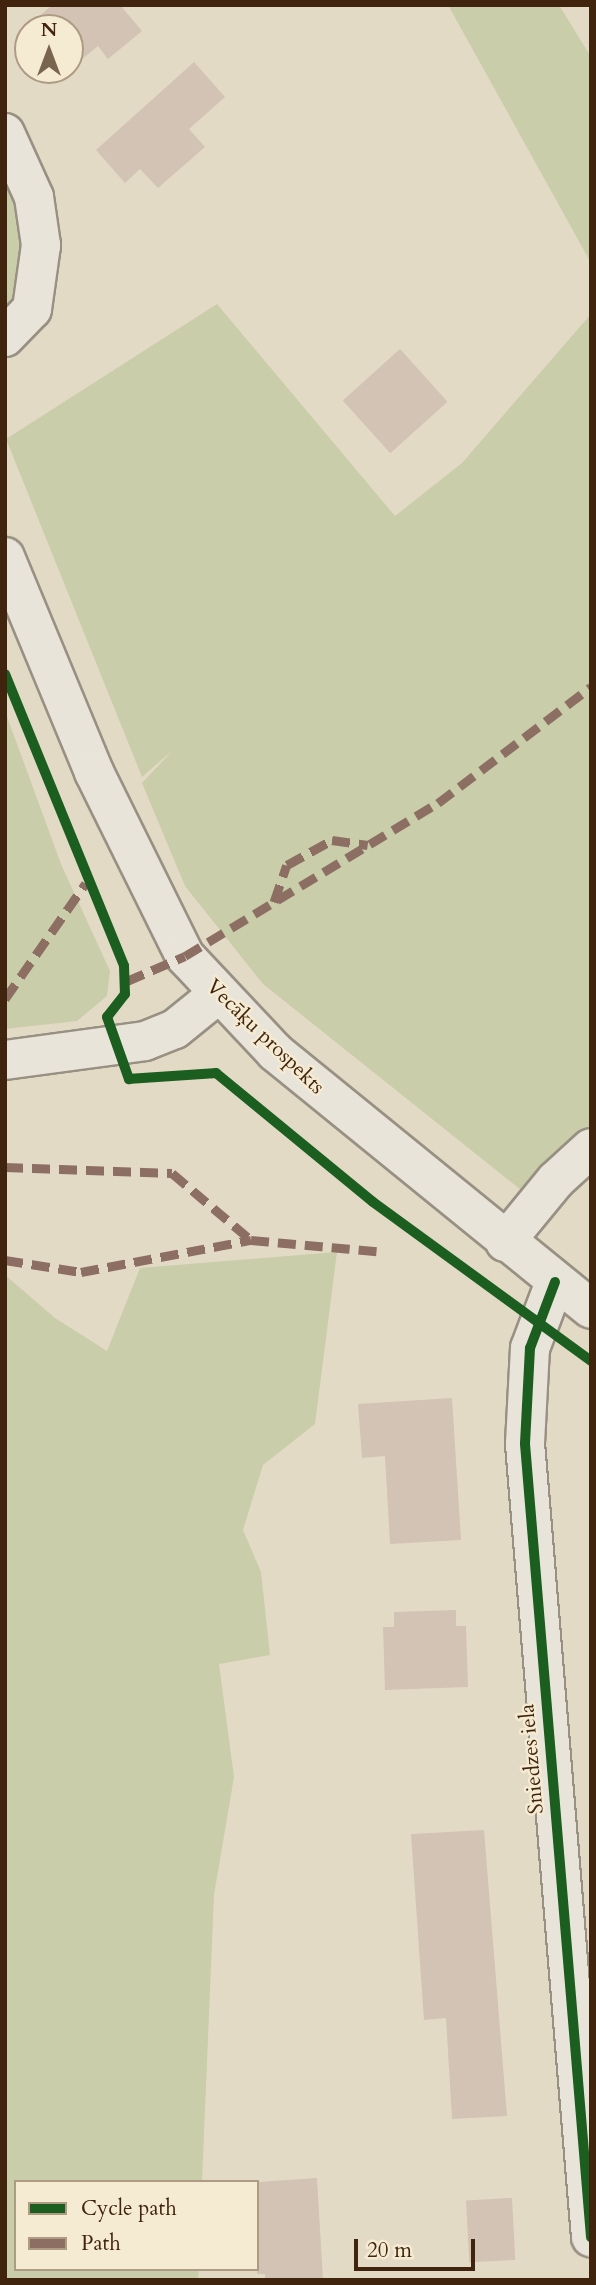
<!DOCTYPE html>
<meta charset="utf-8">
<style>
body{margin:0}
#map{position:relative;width:596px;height:2285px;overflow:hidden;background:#e3dac6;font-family:Cardo,serif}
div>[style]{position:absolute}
.green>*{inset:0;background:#c9cdaa}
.building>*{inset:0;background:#d2c3b4;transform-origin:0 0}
.roads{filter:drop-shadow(2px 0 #989082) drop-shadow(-2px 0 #989082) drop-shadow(0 2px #989082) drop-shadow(0 -2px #989082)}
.street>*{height:38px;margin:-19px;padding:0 19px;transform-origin:19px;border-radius:19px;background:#e9e4da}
.secondary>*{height:38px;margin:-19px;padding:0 19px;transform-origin:19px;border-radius:19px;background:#e9e4da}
.quiet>*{height:9px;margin-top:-4.5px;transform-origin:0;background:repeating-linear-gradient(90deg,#8d6e63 0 18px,transparent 0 27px)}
.cycleway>*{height:10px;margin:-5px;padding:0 5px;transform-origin:5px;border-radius:5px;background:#1b5e20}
span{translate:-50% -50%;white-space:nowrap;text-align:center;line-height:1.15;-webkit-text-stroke:5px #f5ead2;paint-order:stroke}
.street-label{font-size:21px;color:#40240e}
.frame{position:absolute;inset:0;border:7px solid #40240e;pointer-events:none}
.legend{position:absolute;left:14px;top:2180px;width:245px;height:91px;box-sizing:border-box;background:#f5ead2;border:2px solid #ad9b84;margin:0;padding:9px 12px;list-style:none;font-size:21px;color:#40240e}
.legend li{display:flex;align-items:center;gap:14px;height:35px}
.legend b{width:35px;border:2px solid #ad9b84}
.north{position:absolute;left:14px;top:14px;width:70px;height:70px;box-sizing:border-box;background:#f5ead2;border:2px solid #ad9b84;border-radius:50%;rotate:0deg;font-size:19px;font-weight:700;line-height:28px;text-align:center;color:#40240e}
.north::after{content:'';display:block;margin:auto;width:24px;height:32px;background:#79644e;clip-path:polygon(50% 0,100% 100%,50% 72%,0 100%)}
.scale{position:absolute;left:354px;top:2239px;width:121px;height:32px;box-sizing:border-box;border:4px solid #40240e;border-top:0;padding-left:9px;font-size:21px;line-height:24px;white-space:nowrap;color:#40240e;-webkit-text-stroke:5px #f5ead2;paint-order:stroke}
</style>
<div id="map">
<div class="green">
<div style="clip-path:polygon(448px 5px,559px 5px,591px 57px,591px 263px)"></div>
<div style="clip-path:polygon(5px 172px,19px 190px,24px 266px,5px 322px)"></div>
<div style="clip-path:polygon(217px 304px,395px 516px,462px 463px,591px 314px,591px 1129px,521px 1190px,263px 984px,185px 886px,142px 783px,173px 750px,142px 777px,6px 439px)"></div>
<div style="clip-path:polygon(5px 711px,61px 864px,110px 971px,107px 996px,77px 1021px,5px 1029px)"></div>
<div style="clip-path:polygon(337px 1252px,315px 1424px,263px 1465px,243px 1530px,261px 1572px,270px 1655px,219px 1664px,234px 1777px,214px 1895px,202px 2182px,16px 2182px,16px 2269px,199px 2269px,198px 2280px,5px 2280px,5px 1275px,55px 1318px,107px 1351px,140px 1268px)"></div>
</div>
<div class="building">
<div style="clip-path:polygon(52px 5px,120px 5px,142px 31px,108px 59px,98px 46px,70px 69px,70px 28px,25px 29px)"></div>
<div style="clip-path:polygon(194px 62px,225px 97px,189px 129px,205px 147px,158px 188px,140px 169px,125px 183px,96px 150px)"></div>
<div style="left:400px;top:349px;width:71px;height:77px;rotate:48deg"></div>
<div style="clip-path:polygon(452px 1398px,461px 1540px,390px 1544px,385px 1456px,362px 1458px,358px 1404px)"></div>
<div style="clip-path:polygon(456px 1610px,456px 1626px,466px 1626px,468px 1687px,385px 1690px,383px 1627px,394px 1627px,394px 1612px)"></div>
<div style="clip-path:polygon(484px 1830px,507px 2116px,452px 2119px,446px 2018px,424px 2020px,411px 1834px)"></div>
<div style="clip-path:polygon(317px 2178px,323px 2280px,265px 2280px,265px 2274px,257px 2274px,258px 2182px)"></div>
<div style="left:512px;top:2198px;width:62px;height:46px;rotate:87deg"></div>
</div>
<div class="roads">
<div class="street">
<div style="left:5px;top:133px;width:70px;rotate:65.6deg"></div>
<div style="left:34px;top:197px;width:49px;rotate:81.7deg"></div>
<div style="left:41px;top:245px;width:65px;rotate:98deg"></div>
<div style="left:32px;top:309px;width:39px;rotate:134deg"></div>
<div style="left:505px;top:1242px;width:80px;rotate:-50.6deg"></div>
<div style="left:556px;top:1180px;width:47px;rotate:-42.4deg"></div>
<div style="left:555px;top:1282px;width:71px;rotate:110.7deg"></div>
<div style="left:530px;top:1348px;width:96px;rotate:93deg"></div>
<div style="left:525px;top:1444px;width:796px;rotate:85.24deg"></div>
</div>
<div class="secondary">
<div style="left:5px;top:557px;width:233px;rotate:67.5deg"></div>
<div style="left:94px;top:772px;width:205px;rotate:63.7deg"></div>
<div style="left:185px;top:956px;width:132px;rotate:46.8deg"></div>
<div style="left:275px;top:1052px;width:407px;rotate:39.1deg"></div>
<div style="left:5px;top:1060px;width:141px;rotate:-7.7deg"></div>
<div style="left:145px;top:1041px;width:32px;rotate:-22deg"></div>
<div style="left:175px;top:1029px;width:54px;rotate:-39deg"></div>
</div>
</div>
<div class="quiet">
<div style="left:274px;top:902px;width:39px;rotate:-71deg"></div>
<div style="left:287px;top:865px;width:51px;rotate:-29.1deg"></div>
<div style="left:332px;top:840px;width:36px;rotate:8deg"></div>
<div style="left:127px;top:981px;width:63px;rotate:-23.3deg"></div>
<div style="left:185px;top:956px;width:296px;rotate:-31.2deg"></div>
<div style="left:438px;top:803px;width:192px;rotate:-37.2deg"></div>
<div style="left:5px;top:999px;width:141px;rotate:-55.1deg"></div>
<div style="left:5px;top:1167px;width:167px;rotate:2.1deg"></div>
<div style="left:172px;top:1173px;width:104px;rotate:40.3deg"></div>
<div style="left:5px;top:1260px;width:77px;rotate:9deg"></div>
<div style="left:81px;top:1272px;width:173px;rotate:-10.7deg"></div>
<div style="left:251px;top:1240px;width:135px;rotate:5.1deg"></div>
</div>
<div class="cycleway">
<div style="left:5px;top:674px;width:315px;rotate:67.8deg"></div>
<div style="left:124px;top:966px;width:28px;rotate:88deg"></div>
<div style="left:125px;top:994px;width:29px;rotate:128deg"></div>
<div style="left:107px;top:1017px;width:66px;rotate:70.5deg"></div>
<div style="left:129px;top:1079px;width:87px;rotate:-3.9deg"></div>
<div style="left:216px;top:1073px;width:203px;rotate:39.4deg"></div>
<div style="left:373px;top:1202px;width:270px;rotate:36.1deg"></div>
<div style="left:555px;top:1282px;width:71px;rotate:110.7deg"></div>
<div style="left:530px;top:1348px;width:96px;rotate:93deg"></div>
<div style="left:525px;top:1444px;width:796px;rotate:85.24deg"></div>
</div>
<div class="street-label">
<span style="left:265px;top:1037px;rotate:44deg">Vecāķu prospekts</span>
<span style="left:532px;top:1759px;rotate:-95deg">Sniedzes iela</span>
</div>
<div class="frame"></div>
<ul class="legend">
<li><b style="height:9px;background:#1b5e20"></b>Cycle path</li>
<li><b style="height:9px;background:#8d6e63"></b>Path</li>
</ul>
<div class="north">N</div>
<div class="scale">20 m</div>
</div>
